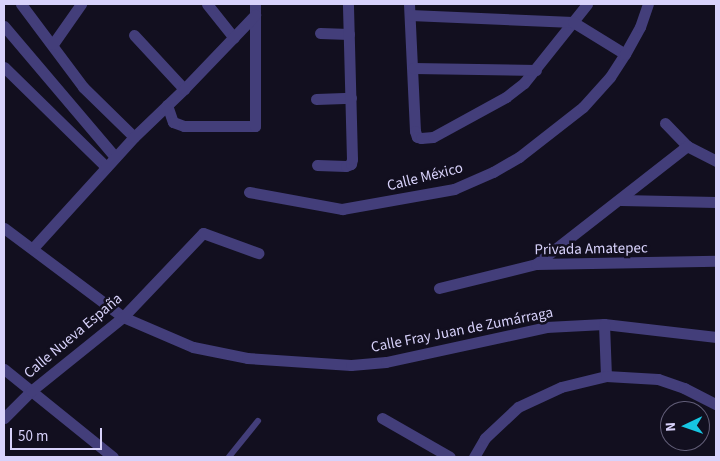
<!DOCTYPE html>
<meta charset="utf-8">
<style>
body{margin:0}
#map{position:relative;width:720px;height:461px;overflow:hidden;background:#120f1f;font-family:"Source Sans 3",sans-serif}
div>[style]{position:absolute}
.lane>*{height:5.5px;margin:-2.75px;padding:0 2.75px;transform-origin:2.75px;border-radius:2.75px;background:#433e7a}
.street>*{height:11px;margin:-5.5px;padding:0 5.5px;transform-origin:5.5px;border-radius:5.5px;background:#433e7a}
span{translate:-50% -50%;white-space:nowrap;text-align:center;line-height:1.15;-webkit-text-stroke:5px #120f1f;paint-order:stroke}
.street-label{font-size:15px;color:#d8d2fb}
.frame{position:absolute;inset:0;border:5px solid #d8d2fb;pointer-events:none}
.north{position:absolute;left:660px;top:401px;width:50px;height:50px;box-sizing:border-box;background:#120f1f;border:1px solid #615d77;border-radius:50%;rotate:267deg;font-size:14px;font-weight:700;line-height:20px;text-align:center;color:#d8d2fb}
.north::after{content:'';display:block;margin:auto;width:18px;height:22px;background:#16c6e2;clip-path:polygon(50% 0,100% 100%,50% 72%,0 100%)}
.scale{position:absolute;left:10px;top:428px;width:92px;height:22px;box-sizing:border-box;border:2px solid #d8d2fb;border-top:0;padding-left:6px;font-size:15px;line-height:18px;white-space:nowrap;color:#d8d2fb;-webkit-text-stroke:4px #120f1f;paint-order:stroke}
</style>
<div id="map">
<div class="lane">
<div style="left:229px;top:457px;width:46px;rotate:-51.1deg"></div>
</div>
<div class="street">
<div style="left:21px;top:4px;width:104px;rotate:53.2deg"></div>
<div style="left:83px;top:87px;width:71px;rotate:44.4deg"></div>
<div style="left:207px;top:4px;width:43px;rotate:51.5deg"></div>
<div style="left:409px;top:4px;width:127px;rotate:87.3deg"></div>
<div style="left:415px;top:131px;width:6px;rotate:72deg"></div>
<div style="left:417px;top:137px;width:4px;rotate:14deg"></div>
<div style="left:421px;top:138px;width:12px;rotate:-5deg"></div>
<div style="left:433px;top:137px;width:83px;rotate:-28.7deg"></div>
<div style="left:506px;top:97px;width:23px;rotate:-38deg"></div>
<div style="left:524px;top:83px;width:101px;rotate:-51.4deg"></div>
<div style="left:410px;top:15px;width:163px;rotate:2.5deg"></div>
<div style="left:573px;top:22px;width:61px;rotate:31.6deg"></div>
<div style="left:4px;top:26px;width:172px;rotate:49.7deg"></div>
<div style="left:320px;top:33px;width:29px;rotate:2deg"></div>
<div style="left:134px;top:35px;width:74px;rotate:47.2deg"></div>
<div style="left:53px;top:44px;width:49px;rotate:-55deg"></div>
<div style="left:4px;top:67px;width:143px;rotate:44.4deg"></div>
<div style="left:413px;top:68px;width:123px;rotate:0.9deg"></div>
<div style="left:316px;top:99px;width:35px;rotate:-2deg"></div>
<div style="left:167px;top:105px;width:18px;rotate:71deg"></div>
<div style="left:173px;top:122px;width:12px;rotate:20deg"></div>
<div style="left:184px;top:126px;width:71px"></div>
<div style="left:255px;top:126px;width:122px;rotate:-90deg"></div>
<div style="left:665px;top:123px;width:32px;rotate:46deg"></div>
<div style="left:687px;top:146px;width:33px;rotate:27deg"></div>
<div style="left:317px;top:165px;width:29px;rotate:2deg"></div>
<div style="left:346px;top:166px;width:5px;rotate:-22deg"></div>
<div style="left:351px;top:164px;width:5px;rotate:-79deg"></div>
<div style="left:352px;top:159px;width:155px;rotate:-91.5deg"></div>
<div style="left:249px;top:192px;width:95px;rotate:10.4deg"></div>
<div style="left:342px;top:209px;width:114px;rotate:-10.1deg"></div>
<div style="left:454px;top:189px;width:43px;rotate:-23.6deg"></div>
<div style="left:493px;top:172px;width:30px;rotate:-30deg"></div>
<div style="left:519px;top:157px;width:81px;rotate:-38deg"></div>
<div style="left:583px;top:107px;width:40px;rotate:-48deg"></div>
<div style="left:610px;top:77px;width:27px;rotate:-57deg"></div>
<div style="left:625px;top:54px;width:31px;rotate:-61deg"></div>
<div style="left:640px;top:27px;width:24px;rotate:-71deg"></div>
<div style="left:621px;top:200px;width:95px;rotate:1.2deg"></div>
<div style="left:4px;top:228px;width:149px;rotate:36.8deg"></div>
<div style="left:123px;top:317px;width:76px;rotate:23.2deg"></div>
<div style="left:193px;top:347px;width:55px;rotate:11.5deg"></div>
<div style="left:247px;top:358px;width:104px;rotate:3.9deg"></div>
<div style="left:351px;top:365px;width:35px;rotate:-5deg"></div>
<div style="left:386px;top:362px;width:164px;rotate:-12.3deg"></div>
<div style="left:546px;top:327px;width:58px;rotate:-3deg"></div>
<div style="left:604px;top:324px;width:113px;rotate:6.6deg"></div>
<div style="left:33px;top:248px;width:150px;rotate:-47.7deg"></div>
<div style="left:134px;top:137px;width:69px;rotate:-43.8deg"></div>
<div style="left:184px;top:89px;width:103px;rotate:-46.2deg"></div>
<div style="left:536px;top:264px;width:192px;rotate:-38deg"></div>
<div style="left:439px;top:288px;width:100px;rotate:-13.9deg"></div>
<div style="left:536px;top:264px;width:180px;rotate:-1deg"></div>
<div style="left:604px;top:324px;width:52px;rotate:87.8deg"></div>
<div style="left:4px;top:369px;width:140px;rotate:38.9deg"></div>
<div style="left:4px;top:418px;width:38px;rotate:-45deg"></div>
<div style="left:31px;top:391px;width:118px;rotate:-38.8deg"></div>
<div style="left:123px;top:317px;width:116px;rotate:-46.4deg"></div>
<div style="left:203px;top:233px;width:59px;rotate:20deg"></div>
<div style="left:382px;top:418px;width:78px;rotate:29.8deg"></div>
<div style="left:474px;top:457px;width:22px;rotate:-60deg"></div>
<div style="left:485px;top:438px;width:45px;rotate:-43.2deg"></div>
<div style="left:518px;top:407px;width:47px;rotate:-24.9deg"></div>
<div style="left:561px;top:387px;width:46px;rotate:-13.7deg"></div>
<div style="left:606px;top:376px;width:52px;rotate:3.3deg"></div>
<div style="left:658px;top:379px;width:28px;rotate:19deg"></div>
<div style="left:684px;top:388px;width:36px;rotate:27deg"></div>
</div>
<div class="street-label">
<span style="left:425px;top:177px;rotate:-14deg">Calle México</span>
<span style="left:591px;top:249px;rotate:-1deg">Privada Amatepec</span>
<span style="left:462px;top:330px;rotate:-11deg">Calle Fray Juan de Zumárraga</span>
<span style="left:73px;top:336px;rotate:-40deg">Calle Nueva España</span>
</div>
<div class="frame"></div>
<div class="north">N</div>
<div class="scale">50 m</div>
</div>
